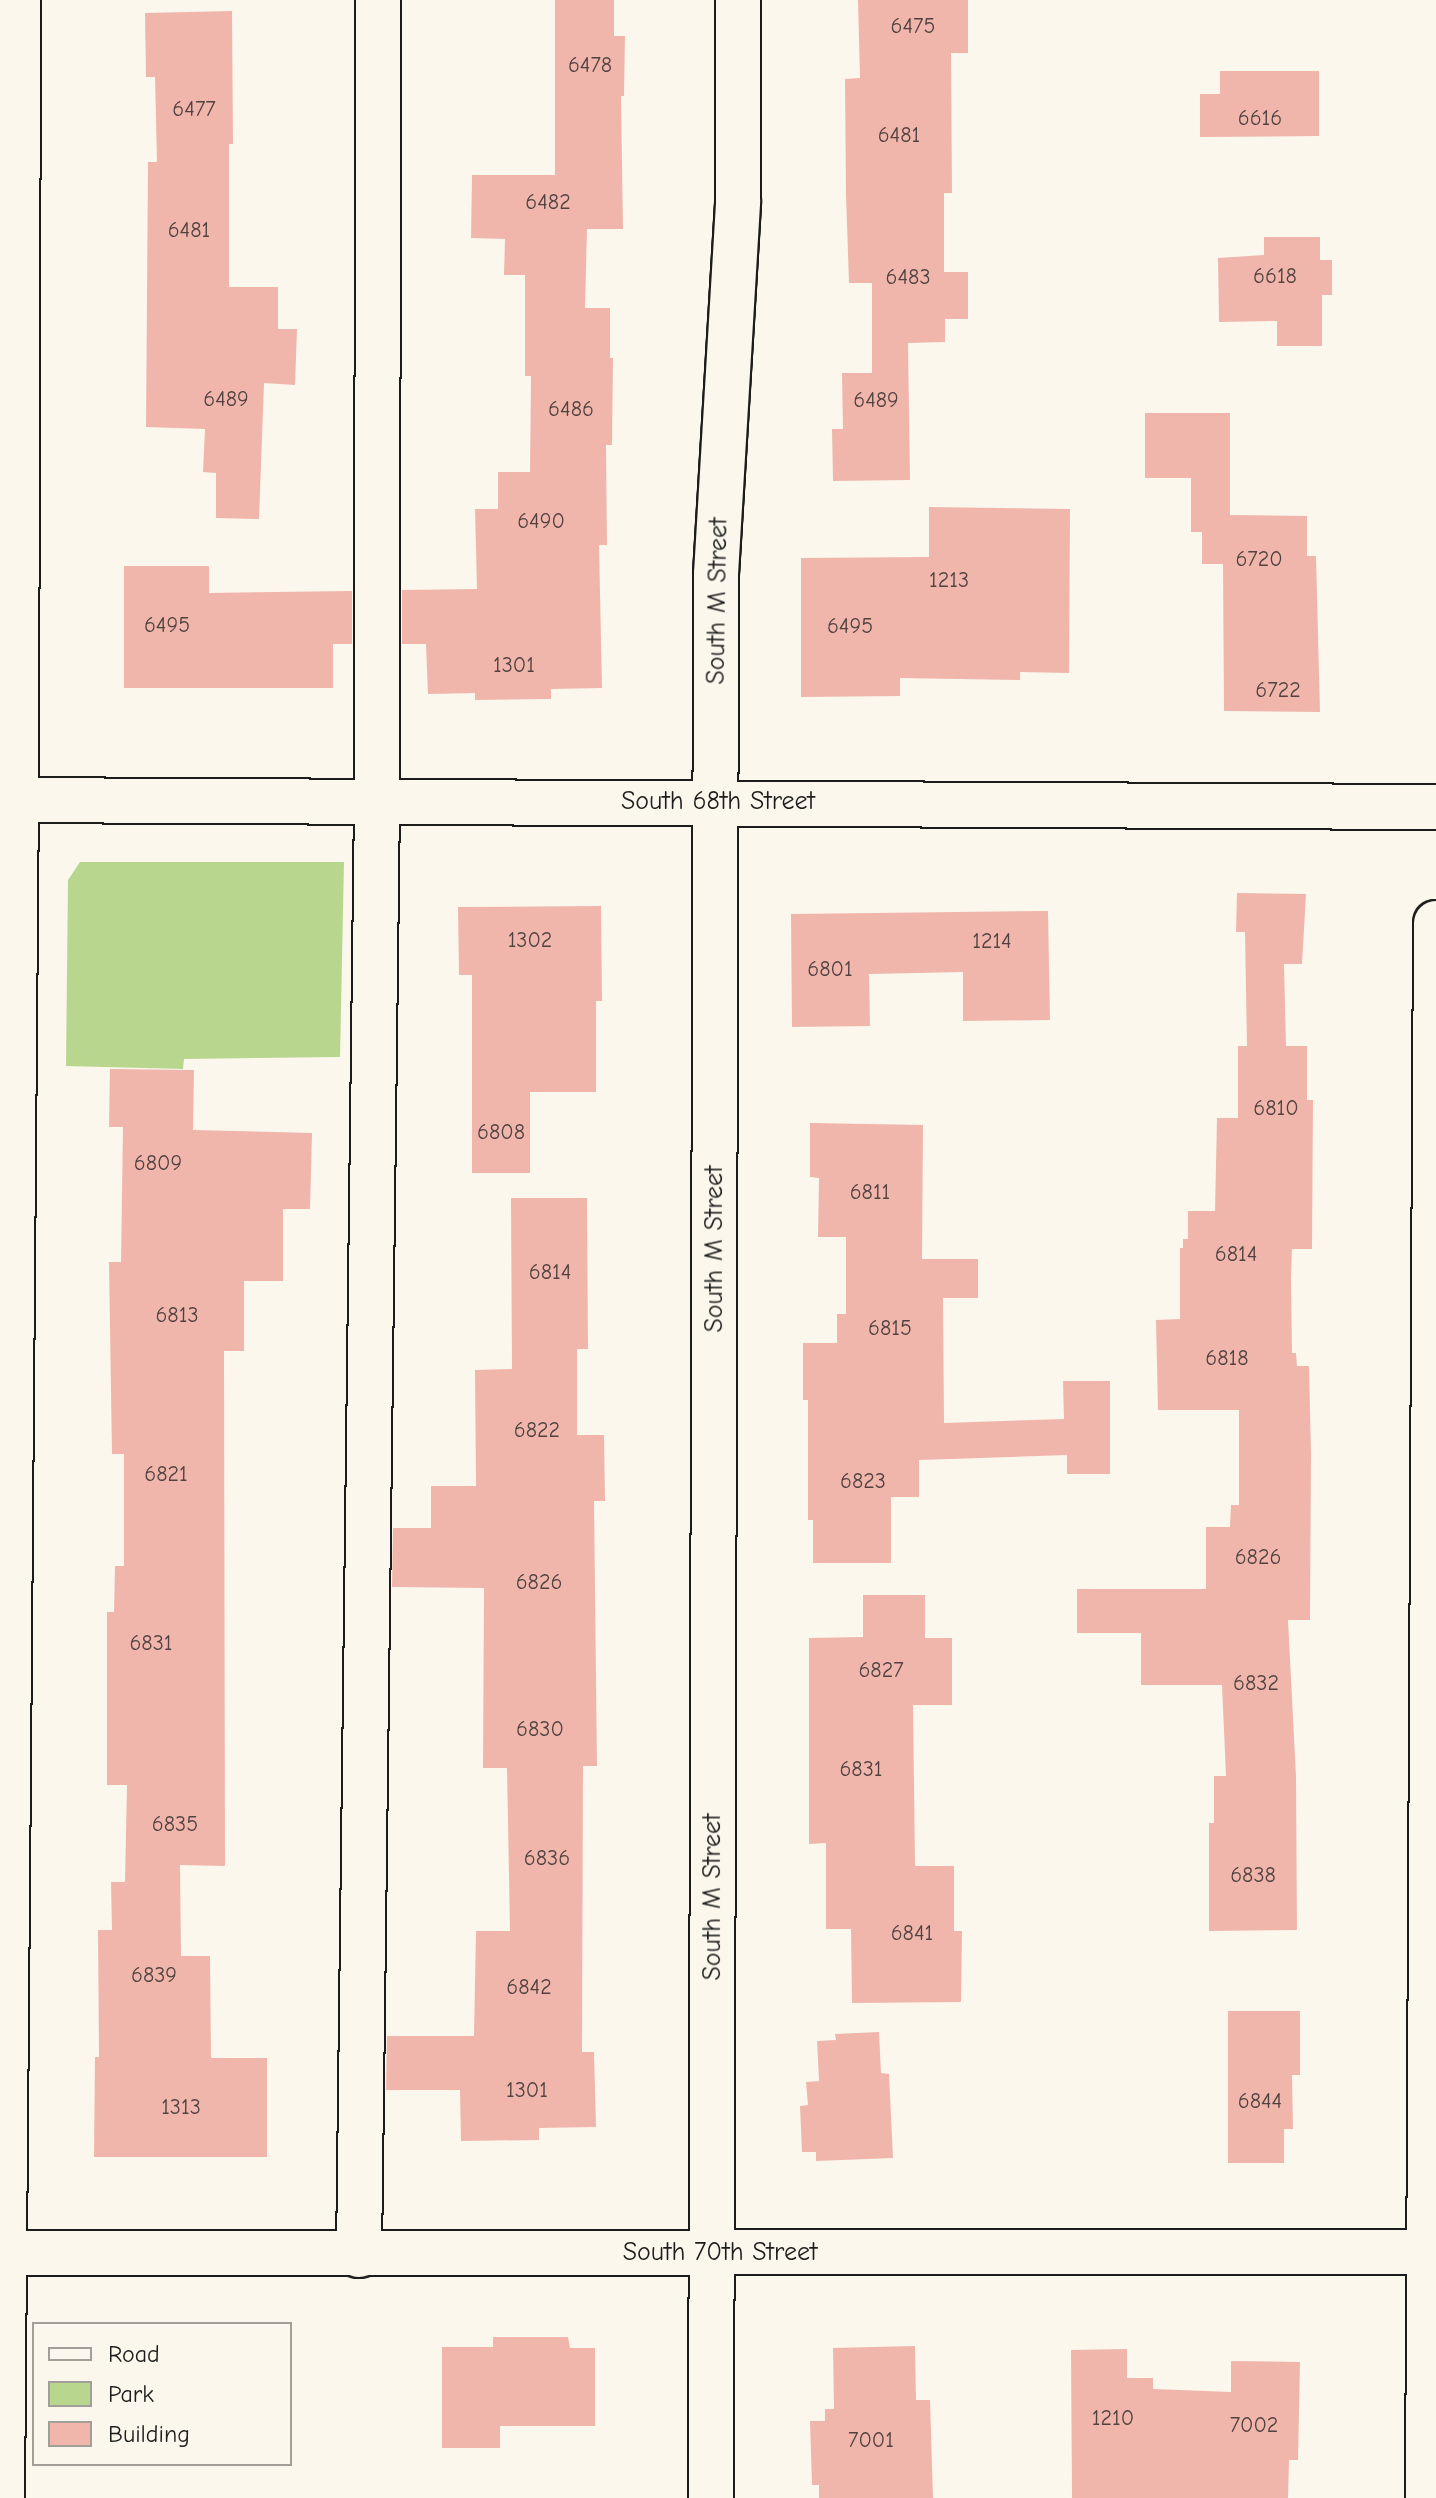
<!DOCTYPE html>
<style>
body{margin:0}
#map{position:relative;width:1436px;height:2498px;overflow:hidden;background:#fbf7ec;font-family:"Comic Neue",sans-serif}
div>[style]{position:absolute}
.green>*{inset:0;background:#b8d68e}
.building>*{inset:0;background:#f0b6ac}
.roads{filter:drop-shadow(2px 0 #1c1c1c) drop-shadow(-2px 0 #1c1c1c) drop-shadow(0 2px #1c1c1c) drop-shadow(0 -2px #1c1c1c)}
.minor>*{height:44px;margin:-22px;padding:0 22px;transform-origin:22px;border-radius:22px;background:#fbf7ec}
span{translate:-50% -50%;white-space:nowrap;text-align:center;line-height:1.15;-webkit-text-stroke:6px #fbf7ec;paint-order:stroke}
.number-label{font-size:22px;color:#514240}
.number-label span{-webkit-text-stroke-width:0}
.street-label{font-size:26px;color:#1c1c1c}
.legend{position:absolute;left:32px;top:2322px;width:260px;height:144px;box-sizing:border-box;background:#fbf7ec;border:2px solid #a29f99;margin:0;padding:10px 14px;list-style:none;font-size:24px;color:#1c1c1c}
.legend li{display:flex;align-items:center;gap:16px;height:40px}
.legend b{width:40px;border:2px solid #a29f99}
</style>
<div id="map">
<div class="green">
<div style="clip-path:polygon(80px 862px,344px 862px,340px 1057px,184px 1059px,183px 1069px,66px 1066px,68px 880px)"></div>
</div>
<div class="building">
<div style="clip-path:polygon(555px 0,614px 0,614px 36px,625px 36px,624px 96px,621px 96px,623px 229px,587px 229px,585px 308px,610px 308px,610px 358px,613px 358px,612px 445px,606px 445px,607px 545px,599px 545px,602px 688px,551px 689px,551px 699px,475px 700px,475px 693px,428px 694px,426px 644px,402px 644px,402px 590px,477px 589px,475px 509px,498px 509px,498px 472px,530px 472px,531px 376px,525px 376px,525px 275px,504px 275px,505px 239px,471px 238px,472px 175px,555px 175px)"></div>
<div style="clip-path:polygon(858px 0,968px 0,968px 53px,951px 53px,952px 193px,944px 193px,944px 272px,968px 272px,968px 319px,945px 319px,945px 342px,908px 343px,910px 480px,833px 481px,832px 429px,843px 429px,842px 373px,872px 373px,872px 283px,849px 283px,846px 194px,845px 79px,860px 78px)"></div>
<div style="clip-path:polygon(232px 11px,233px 144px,229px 144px,229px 287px,278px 287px,278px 329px,297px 329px,295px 385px,264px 383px,259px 519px,216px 518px,216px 473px,203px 472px,205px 429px,146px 427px,148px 162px,157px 162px,155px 77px,146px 77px,145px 13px)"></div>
<div style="clip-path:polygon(1220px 71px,1319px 71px,1319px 136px,1200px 137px,1200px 94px,1220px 94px)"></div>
<div style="clip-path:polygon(1264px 237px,1320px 237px,1320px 260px,1332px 260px,1332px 295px,1322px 295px,1322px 346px,1277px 346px,1277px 321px,1219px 322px,1218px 258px,1264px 255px)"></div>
<div style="clip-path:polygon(1145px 413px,1230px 413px,1230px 515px,1307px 516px,1307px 556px,1316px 556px,1320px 712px,1224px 711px,1223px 564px,1202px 564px,1202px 532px,1191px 532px,1191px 478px,1145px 478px)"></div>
<div style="clip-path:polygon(929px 507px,1070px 509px,1069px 673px,1020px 672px,1020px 680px,900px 678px,900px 696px,801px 697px,801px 558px,929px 557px)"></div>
<div style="clip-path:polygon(124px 566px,209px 566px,209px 593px,352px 591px,352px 644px,333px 644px,333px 688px,124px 688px)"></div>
<div style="clip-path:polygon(1237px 893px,1306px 894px,1302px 964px,1284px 964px,1286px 1046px,1307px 1046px,1307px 1100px,1313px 1100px,1312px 1249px,1292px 1249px,1291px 1277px,1292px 1353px,1296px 1353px,1297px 1366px,1309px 1366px,1311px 1454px,1310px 1620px,1288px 1620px,1296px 1777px,1297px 1930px,1209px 1931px,1209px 1823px,1214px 1823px,1214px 1776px,1226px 1776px,1222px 1685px,1141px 1685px,1141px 1633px,1077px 1633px,1077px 1589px,1206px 1589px,1206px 1527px,1230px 1527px,1231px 1505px,1239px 1505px,1239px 1410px,1158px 1410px,1156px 1320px,1180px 1319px,1180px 1248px,1183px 1248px,1183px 1239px,1188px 1239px,1188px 1211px,1215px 1211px,1217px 1118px,1238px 1118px,1238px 1046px,1247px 1046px,1245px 932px,1236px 932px)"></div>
<div style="clip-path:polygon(601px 906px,602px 1001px,596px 1001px,596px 1092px,530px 1092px,530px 1173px,472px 1173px,472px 975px,459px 975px,458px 907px)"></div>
<div style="clip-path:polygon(1048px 911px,1050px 1020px,963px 1021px,963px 972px,869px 974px,870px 1026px,792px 1027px,791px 914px)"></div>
<div style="clip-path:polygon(110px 1069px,194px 1070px,193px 1130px,312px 1133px,310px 1209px,283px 1209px,283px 1281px,244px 1281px,244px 1351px,224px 1351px,225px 1866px,180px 1865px,181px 1956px,210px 1956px,211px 2058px,267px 2058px,267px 2157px,94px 2157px,95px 2057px,99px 2057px,98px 1930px,112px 1930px,111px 1882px,125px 1882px,127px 1785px,107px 1785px,107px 1612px,114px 1612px,115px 1566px,124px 1566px,124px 1454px,112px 1454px,109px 1262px,121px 1262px,123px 1127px,109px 1127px)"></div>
<div style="clip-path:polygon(810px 1123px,923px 1125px,922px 1259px,978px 1259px,978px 1298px,943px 1298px,944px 1423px,1064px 1419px,1063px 1381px,1110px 1381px,1110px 1474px,1067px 1474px,1067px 1455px,919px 1460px,919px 1497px,891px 1497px,891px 1563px,813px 1563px,813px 1520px,808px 1520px,808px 1400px,803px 1400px,803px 1343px,837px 1343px,837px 1314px,846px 1314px,846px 1237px,818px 1237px,819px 1178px,810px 1177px)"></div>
<div style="clip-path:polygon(511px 1198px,587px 1198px,588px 1349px,577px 1349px,577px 1435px,604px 1435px,605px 1501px,594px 1501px,597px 1766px,583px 1766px,582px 2052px,594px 2052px,596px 2127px,539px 2128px,539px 2140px,461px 2141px,460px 2090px,386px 2090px,387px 2036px,474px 2036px,476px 1931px,510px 1931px,507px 1768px,483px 1768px,484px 1588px,392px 1587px,393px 1528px,431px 1528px,431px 1486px,476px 1486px,475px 1370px,512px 1369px)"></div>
<div style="clip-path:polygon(863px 1595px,925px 1595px,925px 1638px,952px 1638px,952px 1705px,913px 1705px,915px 1866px,954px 1866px,954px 1931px,962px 1931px,961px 2002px,852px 2003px,851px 1929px,826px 1929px,826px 1843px,809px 1844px,809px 1638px,863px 1637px)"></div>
<div style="clip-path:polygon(1228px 2011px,1300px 2011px,1300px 2075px,1292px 2075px,1293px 2129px,1284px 2129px,1284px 2163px,1228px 2163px)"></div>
<div style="clip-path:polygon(879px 2032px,881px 2073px,889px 2074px,893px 2158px,816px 2161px,816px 2152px,802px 2152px,800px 2106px,808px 2105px,806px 2082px,819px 2081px,817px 2041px,836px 2040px,835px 2034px)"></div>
<div style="clip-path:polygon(493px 2337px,568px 2337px,570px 2348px,595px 2348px,595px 2426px,500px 2426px,500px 2448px,442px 2448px,442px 2347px,493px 2347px)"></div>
<div style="clip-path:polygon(915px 2346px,916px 2400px,930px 2400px,933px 2498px,819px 2498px,819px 2485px,812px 2485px,810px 2421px,825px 2421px,825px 2409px,834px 2409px,833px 2348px)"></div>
<div style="clip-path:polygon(1127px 2349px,1127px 2378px,1153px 2378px,1153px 2389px,1231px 2392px,1231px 2361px,1300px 2362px,1298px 2460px,1289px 2460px,1288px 2498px,1072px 2498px,1071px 2350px)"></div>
</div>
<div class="roads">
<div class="minor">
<div style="left:0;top:800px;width:1436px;rotate:0.28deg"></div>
<div style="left:4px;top:2253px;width:1432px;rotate:-0.04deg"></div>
<div style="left:359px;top:2255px;width:1454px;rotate:-89.29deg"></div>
<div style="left:377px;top:801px;width:801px;rotate:-89.93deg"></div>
<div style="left:2px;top:2498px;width:1698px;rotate:-89.53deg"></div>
<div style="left:16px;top:800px;width:800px;rotate:-89.86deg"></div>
<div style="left:711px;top:2498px;width:1924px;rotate:-89.85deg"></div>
<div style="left:716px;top:574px;width:374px;rotate:-86.6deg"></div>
<div style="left:738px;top:201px;width:201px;rotate:-90deg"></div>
<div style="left:1428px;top:2498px;width:1575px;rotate:-89.71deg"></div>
</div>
</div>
<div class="number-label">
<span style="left:913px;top:27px">6475</span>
<span style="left:590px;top:66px">6478</span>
<span style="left:194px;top:110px">6477</span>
<span style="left:1260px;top:119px">6616</span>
<span style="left:899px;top:136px">6481</span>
<span style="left:548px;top:203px">6482</span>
<span style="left:189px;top:231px">6481</span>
<span style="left:1275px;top:277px">6618</span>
<span style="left:908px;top:278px">6483</span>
<span style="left:226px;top:400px">6489</span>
<span style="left:876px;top:401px">6489</span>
<span style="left:571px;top:410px">6486</span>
<span style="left:541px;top:522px">6490</span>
<span style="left:1259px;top:560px">6720</span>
<span style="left:949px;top:581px">1213</span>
<span style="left:167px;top:626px">6495</span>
<span style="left:850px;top:627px">6495</span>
<span style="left:514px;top:666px">1301</span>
<span style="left:1278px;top:691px">6722</span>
<span style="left:530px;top:941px">1302</span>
<span style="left:992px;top:942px">1214</span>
<span style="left:830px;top:970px">6801</span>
<span style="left:1276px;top:1109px">6810</span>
<span style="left:501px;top:1133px">6808</span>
<span style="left:158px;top:1164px">6809</span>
<span style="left:870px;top:1193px">6811</span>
<span style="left:1236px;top:1255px">6814</span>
<span style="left:550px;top:1273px">6814</span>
<span style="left:177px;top:1316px">6813</span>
<span style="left:890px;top:1329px">6815</span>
<span style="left:1227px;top:1359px">6818</span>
<span style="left:537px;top:1431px">6822</span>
<span style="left:166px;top:1475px">6821</span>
<span style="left:863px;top:1482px">6823</span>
<span style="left:1258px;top:1558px">6826</span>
<span style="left:539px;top:1583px">6826</span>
<span style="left:151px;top:1644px">6831</span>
<span style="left:881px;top:1671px">6827</span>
<span style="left:1256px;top:1684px">6832</span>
<span style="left:540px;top:1730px">6830</span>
<span style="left:861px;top:1770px">6831</span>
<span style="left:175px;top:1825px">6835</span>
<span style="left:547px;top:1859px">6836</span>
<span style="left:1253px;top:1876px">6838</span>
<span style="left:912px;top:1934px">6841</span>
<span style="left:154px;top:1976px">6839</span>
<span style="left:529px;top:1988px">6842</span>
<span style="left:527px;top:2091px">1301</span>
<span style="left:1260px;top:2102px">6844</span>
<span style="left:181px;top:2108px">1313</span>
<span style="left:1113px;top:2419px">1210</span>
<span style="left:1254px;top:2426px">7002</span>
<span style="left:871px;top:2441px">7001</span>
</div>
<div class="street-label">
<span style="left:718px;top:601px;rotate:-89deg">South M Street</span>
<span style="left:718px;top:802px">South 68th Street</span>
<span style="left:715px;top:1249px;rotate:-90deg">South M Street</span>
<span style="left:713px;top:1897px;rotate:-90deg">South M Street</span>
<span style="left:720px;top:2253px">South 70th Street</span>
</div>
<ul class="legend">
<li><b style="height:10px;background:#fbf7ec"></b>Road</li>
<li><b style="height:22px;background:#b8d68e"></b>Park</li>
<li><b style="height:22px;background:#f0b6ac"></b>Building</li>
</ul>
</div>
